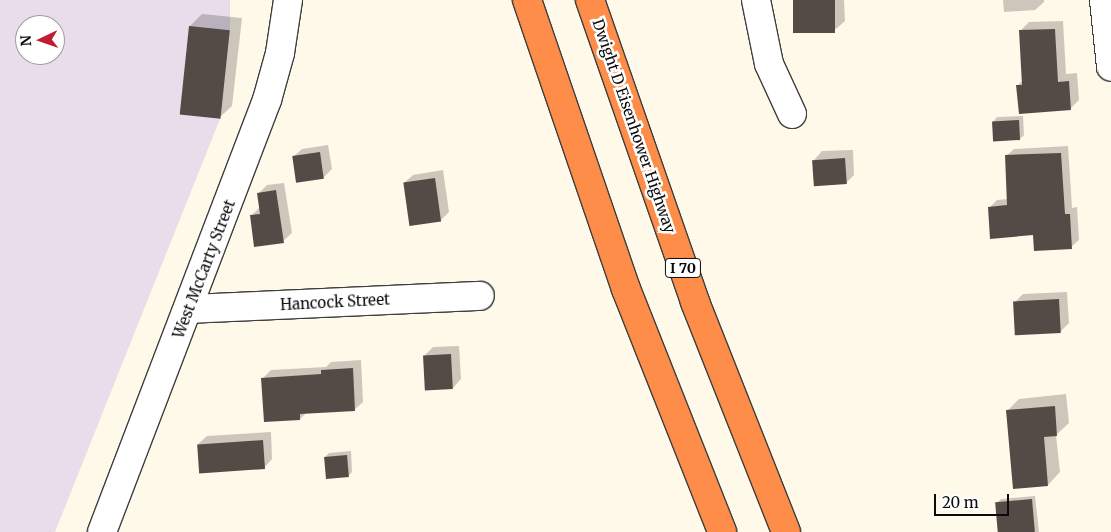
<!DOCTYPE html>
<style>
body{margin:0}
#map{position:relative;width:1111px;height:532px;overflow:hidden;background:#fff9e9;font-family:Merriweather,serif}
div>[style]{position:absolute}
.industrial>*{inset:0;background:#e8deeb}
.shadow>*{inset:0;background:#0003}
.building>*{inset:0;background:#544b47;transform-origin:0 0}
.roads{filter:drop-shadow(1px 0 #3e3e3e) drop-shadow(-1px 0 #3e3e3e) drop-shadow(0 1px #3e3e3e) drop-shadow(0 -1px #3e3e3e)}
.minor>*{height:28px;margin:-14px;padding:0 14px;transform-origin:14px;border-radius:14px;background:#fff}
.highway>*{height:28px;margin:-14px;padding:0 14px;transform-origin:14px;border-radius:14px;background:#fd8d49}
span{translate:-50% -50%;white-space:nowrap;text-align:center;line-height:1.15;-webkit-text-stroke:5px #fff;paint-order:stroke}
.shield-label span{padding:1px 4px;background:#fff;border:1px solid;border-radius:4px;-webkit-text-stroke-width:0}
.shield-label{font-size:14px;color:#0b0b0b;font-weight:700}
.street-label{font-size:15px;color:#0b0b0b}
.north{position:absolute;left:15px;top:15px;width:50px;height:50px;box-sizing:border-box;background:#fff;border:1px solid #9d9d9d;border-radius:50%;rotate:267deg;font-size:14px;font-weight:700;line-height:20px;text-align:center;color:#0b0b0b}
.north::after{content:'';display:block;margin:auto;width:18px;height:22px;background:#c11c31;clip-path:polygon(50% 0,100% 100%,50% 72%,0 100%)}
.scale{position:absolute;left:934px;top:494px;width:75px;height:22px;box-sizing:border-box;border:2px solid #0b0b0b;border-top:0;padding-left:6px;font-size:15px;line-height:18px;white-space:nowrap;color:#0b0b0b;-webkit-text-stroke:4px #fff;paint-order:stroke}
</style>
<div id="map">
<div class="industrial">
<div style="clip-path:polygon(evenodd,0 0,230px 0,230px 30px,220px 119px,55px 532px,0 532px,0 0,25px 25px,55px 25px,55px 55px,25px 55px,25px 25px)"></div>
</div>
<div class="shadow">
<div style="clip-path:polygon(794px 0,844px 0,845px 21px,836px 29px)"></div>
<div style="clip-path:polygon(1003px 0,1044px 0,1044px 2px,1035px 10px,1004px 12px)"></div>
<div style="clip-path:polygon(202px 14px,242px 18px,232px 106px,219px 118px,190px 26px)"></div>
<div style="clip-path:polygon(1063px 21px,1066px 74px,1077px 73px,1079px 100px,1071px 108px,1018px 85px,1023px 80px,1020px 31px,1029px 22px)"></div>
<div style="clip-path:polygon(1023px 116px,1024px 135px,1020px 139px,993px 122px,997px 117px)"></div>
<div style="clip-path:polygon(328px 145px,332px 169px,323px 178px,293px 157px,302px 149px)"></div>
<div style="clip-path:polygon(1068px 146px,1072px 208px,1077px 207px,1079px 240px,1071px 247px,1034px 234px,990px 207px,997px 200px,1008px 199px,1006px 156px,1014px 149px)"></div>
<div style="clip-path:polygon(853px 150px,854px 175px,846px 183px,814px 160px,822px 151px)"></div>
<div style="clip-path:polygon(443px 170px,449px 212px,440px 221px,404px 183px,413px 175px)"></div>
<div style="clip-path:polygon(284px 183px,292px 233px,283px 241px,251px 216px,260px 207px,258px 194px,267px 185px)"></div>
<div style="clip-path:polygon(1067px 292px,1069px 323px,1060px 332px,1015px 302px,1023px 294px)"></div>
<div style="clip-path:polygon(459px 346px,461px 379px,453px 388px,424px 356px,433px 347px)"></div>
<div style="clip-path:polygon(361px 360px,363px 402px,354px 410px,306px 413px,300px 419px,263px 378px,271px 370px,326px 367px,331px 362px)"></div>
<div style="clip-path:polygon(1066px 394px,1069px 423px,1056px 435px,1060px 472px,1048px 485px,1007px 411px,1019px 399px)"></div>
<div style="clip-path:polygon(271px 432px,272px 459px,264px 468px,198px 444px,207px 436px)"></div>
<div style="clip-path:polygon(351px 451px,352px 472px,348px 476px,325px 457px,329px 453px)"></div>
<div style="clip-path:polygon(1035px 496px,1039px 532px,999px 532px,997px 503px,1001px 499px)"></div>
</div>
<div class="building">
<div style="left:793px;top:0;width:42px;height:33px"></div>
<div style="left:189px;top:26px;width:41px;height:89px;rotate:6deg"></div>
<div style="clip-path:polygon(1055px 29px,1058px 82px,1069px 81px,1071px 110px,1019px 114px,1016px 85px,1022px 85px,1019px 30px)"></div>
<div style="left:1019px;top:120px;width:20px;height:27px;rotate:87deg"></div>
<div style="left:320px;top:152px;width:27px;height:28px;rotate:82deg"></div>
<div style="clip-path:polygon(1061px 153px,1065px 214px,1070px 214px,1072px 249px,1034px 251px,1033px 235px,990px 239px,988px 207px,1007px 205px,1005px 155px)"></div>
<div style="left:845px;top:158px;width:26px;height:33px;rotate:86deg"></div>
<div style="left:435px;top:178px;width:44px;height:32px;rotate:82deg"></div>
<div style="clip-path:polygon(276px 190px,284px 243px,254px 247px,250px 215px,260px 214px,257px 193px)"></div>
<div style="left:1059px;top:299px;width:34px;height:46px;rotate:87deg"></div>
<div style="left:451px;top:354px;width:35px;height:28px;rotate:87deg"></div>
<div style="clip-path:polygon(353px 368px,355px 411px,300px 414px,300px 420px,264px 422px,261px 378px,321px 374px,321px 370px)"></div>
<div style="clip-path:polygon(1055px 406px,1057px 436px,1044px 437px,1048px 486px,1013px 489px,1006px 410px)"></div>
<div style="left:263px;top:440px;width:29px;height:66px;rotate:86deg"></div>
<div style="left:347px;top:455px;width:22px;height:23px;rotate:85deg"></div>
<div style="left:1032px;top:499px;width:33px;height:37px;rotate:85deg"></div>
</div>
<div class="roads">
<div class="minor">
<div style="left:756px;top:0;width:65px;rotate:78.5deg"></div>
<div style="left:769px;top:64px;width:55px;rotate:65.3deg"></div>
<div style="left:1104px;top:0;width:67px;rotate:84deg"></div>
<div style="left:189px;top:309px;width:291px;rotate:-2.6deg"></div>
<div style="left:102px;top:532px;width:462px;rotate:-69.1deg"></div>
<div style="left:267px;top:100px;width:49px;rotate:-74.5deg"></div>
<div style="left:280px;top:53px;width:54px;rotate:-81.4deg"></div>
</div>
<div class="highway">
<div style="left:527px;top:0;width:305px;rotate:71.1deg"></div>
<div style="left:626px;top:289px;width:261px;rotate:68.4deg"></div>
<div style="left:590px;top:0;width:320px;rotate:70.8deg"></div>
<div style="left:695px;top:302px;width:247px;rotate:68.4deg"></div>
</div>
</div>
<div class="shield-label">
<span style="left:683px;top:268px">I 70</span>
</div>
<div class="street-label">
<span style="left:634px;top:126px;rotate:71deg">Dwight D Eisenhower Highway</span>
<span style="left:204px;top:269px;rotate:-69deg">West McCarty Street</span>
<span style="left:335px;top:302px;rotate:-3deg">Hancock Street</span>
</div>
<div class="north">N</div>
<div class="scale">20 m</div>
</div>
